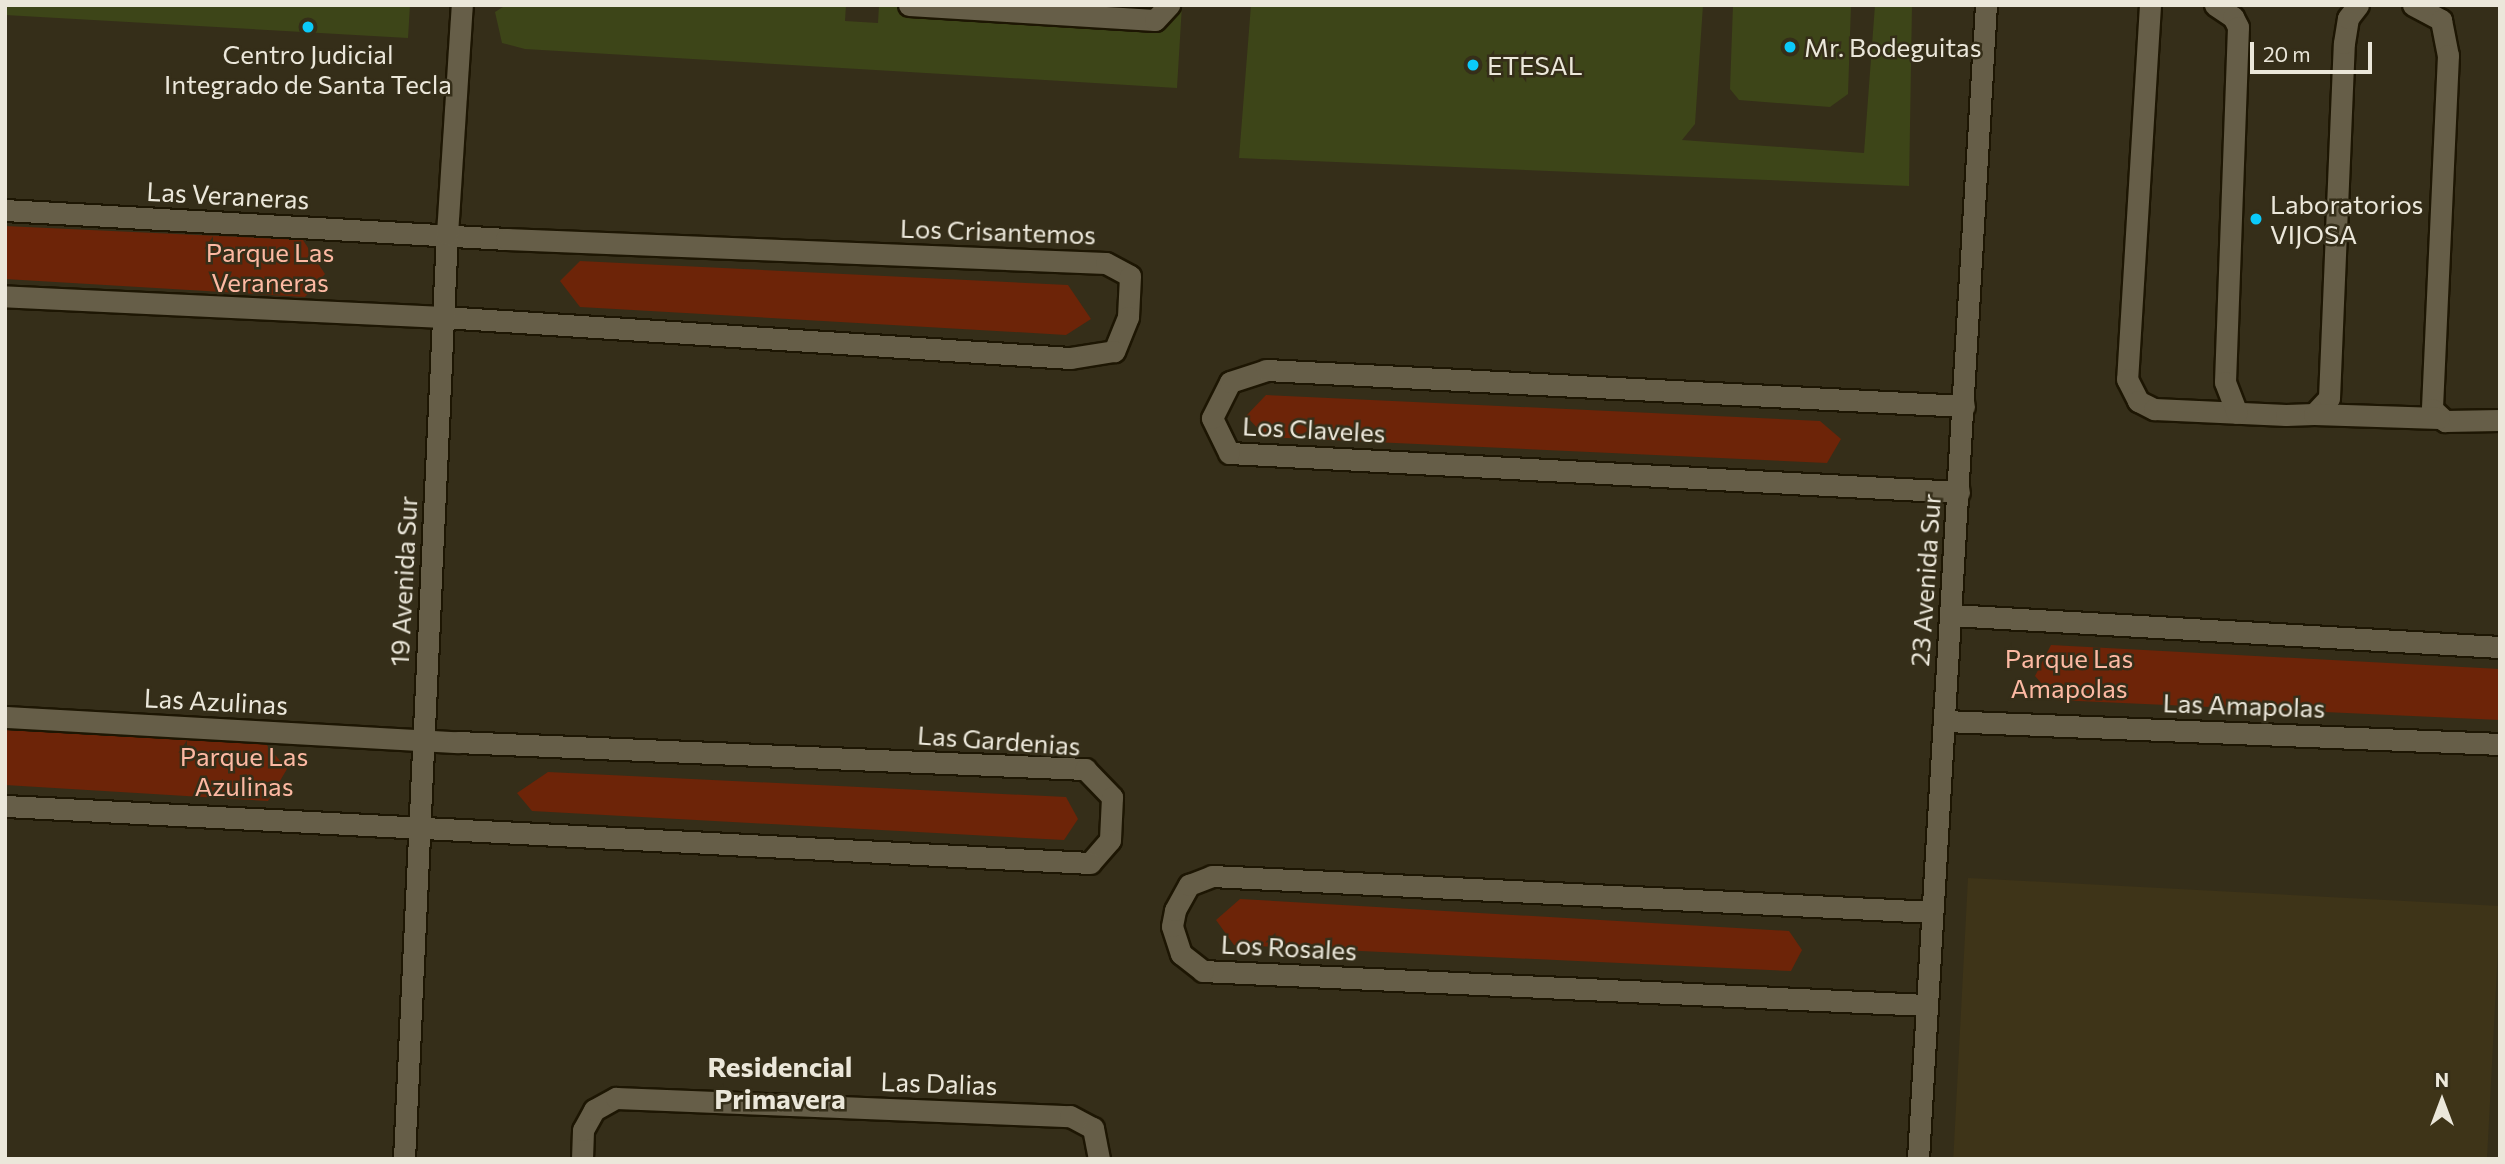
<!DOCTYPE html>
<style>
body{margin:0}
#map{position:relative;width:2505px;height:1164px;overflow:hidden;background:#352e19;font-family:Commissioner,sans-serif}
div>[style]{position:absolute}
.built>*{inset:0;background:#3e3418;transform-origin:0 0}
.green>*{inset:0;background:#6d2408}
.building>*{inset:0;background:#3d4518}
.roads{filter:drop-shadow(2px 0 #1d1603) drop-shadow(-2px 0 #1d1603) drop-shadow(0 2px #1d1603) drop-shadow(0 -2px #1d1603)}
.service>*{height:21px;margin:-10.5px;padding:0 10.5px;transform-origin:10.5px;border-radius:10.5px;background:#665e48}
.minor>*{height:21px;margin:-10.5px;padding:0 10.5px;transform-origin:10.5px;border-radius:10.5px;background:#665e48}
.dots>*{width:19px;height:19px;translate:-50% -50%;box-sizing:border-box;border:4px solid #352e19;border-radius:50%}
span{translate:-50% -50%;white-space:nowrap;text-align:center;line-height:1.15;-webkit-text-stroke:5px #352e19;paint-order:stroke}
.poi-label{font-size:26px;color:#ebe7da}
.left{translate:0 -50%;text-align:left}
.street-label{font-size:26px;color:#ebe7da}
.park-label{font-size:26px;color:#fdb9a3}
.neighbourhood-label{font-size:28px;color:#ebe7da;font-weight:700}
.frame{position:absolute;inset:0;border:7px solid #ebe7da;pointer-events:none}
.north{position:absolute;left:2407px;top:1066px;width:70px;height:70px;-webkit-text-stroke:5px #352e19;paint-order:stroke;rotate:0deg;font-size:19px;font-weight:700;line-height:28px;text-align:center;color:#ebe7da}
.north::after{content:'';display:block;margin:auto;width:24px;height:32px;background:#ebe7da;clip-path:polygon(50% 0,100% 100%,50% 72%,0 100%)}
.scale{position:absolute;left:2250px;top:42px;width:122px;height:32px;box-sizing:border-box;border:4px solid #ebe7da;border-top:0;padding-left:9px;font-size:21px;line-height:24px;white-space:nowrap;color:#ebe7da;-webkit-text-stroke:5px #352e19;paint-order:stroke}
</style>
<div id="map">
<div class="built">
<div style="left:1968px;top:878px;width:533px;height:281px;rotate:3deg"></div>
</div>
<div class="green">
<div style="clip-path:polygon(5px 226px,303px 240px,325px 274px,305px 297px,5px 279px)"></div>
<div style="clip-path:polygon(580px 261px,1068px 285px,1091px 319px,1066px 335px,580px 307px,560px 281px)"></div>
<div style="clip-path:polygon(1266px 395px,1820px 421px,1841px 439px,1827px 463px,1266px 437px,1246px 416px)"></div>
<div style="clip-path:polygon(2051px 645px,2500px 669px,2500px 720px,2056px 700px,2035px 676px)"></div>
<div style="clip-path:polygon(5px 730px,266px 744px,287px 769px,268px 801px,5px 785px)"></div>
<div style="clip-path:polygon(548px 772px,1066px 797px,1078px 819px,1064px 840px,532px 811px,517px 793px)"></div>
<div style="clip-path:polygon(1240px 899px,1789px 931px,1802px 950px,1791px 971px,1234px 945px,1216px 920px)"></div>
</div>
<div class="building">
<div style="clip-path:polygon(5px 5px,410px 5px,408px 38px,5px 15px)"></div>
<div style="clip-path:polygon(506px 5px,846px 5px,845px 21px,878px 23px,879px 5px,1182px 5px,1177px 88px,525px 49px,502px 43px,495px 12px)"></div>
<div style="clip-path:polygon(1251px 5px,1703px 5px,1695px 124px,1682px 140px,1864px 153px,1875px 5px,1912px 5px,1909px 186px,1239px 158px)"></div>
<div style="clip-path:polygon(1733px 5px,1851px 5px,1848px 94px,1830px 107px,1739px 100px,1730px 89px)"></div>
</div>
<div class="roads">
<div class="service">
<div style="left:909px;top:5px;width:246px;rotate:3.5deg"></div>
<div style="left:1155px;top:20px;width:21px;rotate:-47deg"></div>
<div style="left:2150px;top:5px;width:375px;rotate:93.5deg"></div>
<div style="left:2127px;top:379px;width:25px;rotate:63deg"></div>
<div style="left:2138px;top:401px;width:18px;rotate:27deg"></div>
<div style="left:2154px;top:409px;width:132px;rotate:2.6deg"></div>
<div style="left:2286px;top:415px;width:28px;rotate:-2deg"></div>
<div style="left:2314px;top:414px;width:22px;rotate:-47deg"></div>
<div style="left:2329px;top:398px;width:355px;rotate:-87.6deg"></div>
<div style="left:2344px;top:43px;width:25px;rotate:-81deg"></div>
<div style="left:2348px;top:18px;width:16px;rotate:-52deg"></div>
<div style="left:2215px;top:5px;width:22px;rotate:34deg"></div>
<div style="left:2233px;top:17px;width:11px;rotate:63deg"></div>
<div style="left:2238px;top:27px;width:355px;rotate:92.1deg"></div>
<div style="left:2225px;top:382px;width:33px;rotate:69deg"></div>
<div style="left:2413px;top:5px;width:32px;rotate:28deg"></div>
<div style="left:2441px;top:20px;width:36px;rotate:79deg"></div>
<div style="left:2448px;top:55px;width:354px;rotate:92.6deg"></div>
<div style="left:2432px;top:409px;width:18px;rotate:43deg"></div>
<div style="left:2445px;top:421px;width:55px;rotate:-1deg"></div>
<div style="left:2314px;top:414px;width:125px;rotate:1.8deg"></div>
</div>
<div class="minor">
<div style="left:5px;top:210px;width:502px;rotate:3.31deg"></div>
<div style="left:506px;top:239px;width:600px;rotate:2.29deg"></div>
<div style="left:1106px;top:263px;width:27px;rotate:28deg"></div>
<div style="left:1130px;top:276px;width:41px;rotate:92.8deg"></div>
<div style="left:1128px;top:317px;width:37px;rotate:112deg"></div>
<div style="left:1114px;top:351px;width:45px;rotate:171deg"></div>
<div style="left:1070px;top:358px;width:628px;rotate:-176.26deg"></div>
<div style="left:443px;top:317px;width:439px;rotate:-177.3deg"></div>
<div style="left:1959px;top:492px;width:731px;rotate:-176.94deg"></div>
<div style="left:1229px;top:453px;width:39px;rotate:-116deg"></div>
<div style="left:1212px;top:418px;width:40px;rotate:-63.4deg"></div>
<div style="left:1230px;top:382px;width:38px;rotate:-18deg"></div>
<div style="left:1266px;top:370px;width:699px;rotate:2.95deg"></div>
<div style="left:1951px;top:615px;width:550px;rotate:3.34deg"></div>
<div style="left:5px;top:717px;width:453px;rotate:3.2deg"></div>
<div style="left:457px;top:742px;width:629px;rotate:2.46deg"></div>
<div style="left:1085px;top:769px;width:39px;rotate:46deg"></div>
<div style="left:1112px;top:797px;width:43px;rotate:92.7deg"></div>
<div style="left:1110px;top:840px;width:30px;rotate:131deg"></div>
<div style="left:1090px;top:863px;width:1086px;rotate:-176.99deg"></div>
<div style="left:1945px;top:721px;width:555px;rotate:2.37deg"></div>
<div style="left:1926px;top:1005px;width:724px;rotate:-177.31deg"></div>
<div style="left:1203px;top:971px;width:28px;rotate:-142deg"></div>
<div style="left:1181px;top:954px;width:29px;rotate:-108deg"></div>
<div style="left:1172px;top:926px;width:16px;rotate:-79deg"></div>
<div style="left:1175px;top:910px;width:29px;rotate:-61deg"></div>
<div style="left:1189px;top:885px;width:25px;rotate:-21deg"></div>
<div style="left:1212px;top:876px;width:721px;rotate:2.86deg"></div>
<div style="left:404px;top:1159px;width:926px;rotate:-87.34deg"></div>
<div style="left:447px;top:234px;width:229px;rotate:-86.3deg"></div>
<div style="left:582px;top:1159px;width:29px;rotate:-88deg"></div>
<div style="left:583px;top:1130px;width:23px;rotate:-61deg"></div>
<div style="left:594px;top:1110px;width:25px;rotate:-29deg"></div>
<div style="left:616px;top:1098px;width:454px;rotate:2.3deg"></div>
<div style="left:1070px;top:1116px;width:26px;rotate:28deg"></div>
<div style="left:1093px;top:1128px;width:32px;rotate:79deg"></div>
<div style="left:1918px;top:1159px;width:1156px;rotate:-86.63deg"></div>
</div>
</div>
<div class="dots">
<div style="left:308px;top:27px;background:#0bcafa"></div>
<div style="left:1790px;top:47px;background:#0bcafa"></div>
<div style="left:1473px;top:65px;background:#0bcafa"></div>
<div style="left:2256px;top:219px;background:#0bcafa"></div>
</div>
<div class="poi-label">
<span class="left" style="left:1804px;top:47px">Mr. Bodeguitas</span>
<span style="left:308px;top:69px">Centro Judicial<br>Integrado de Santa Tecla</span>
<span class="left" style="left:1487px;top:65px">ETESAL</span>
<span class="left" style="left:2270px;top:219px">Laboratorios<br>VIJOSA</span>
</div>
<div class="street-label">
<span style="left:228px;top:195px;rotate:3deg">Las Veraneras</span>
<span style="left:998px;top:231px;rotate:2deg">Los Crisantemos</span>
<span style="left:1314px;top:429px;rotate:3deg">Los Claveles</span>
<span style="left:1925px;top:580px;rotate:-86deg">23 Avenida Sur</span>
<span style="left:403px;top:581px;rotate:-87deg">19 Avenida Sur</span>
<span style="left:216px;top:701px;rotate:3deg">Las Azulinas</span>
<span style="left:2244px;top:705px;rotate:2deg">Las Amapolas</span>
<span style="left:999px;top:740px;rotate:4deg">Las Gardenias</span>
<span style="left:1289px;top:947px;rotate:3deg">Los Rosales</span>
<span style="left:939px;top:1083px;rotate:2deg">Las Dalias</span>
</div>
<div class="park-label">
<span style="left:270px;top:267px">Parque Las<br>Veraneras</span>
<span style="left:2069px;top:673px">Parque Las<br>Amapolas</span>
<span style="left:244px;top:771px">Parque Las<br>Azulinas</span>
</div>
<div class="neighbourhood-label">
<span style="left:780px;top:1082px">Residencial<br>Primavera</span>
</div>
<div class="frame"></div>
<div class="north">N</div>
<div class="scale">20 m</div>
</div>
